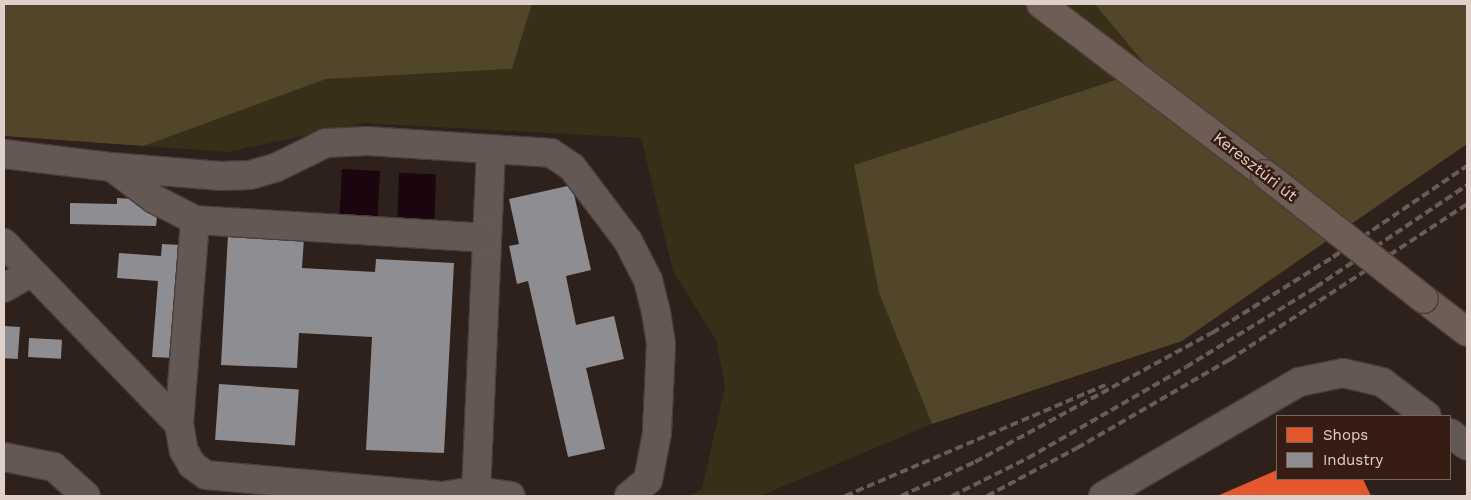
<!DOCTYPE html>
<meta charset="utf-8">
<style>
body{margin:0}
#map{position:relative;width:1471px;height:500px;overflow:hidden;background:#2e201b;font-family:"Work Sans",sans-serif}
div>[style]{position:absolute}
.green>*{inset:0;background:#382f19}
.forest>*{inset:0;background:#514629}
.water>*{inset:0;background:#1b050f;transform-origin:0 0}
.shops>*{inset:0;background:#e4572e}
.industry>*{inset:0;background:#8d8d92;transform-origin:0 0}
.roads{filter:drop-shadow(1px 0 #4a3d3a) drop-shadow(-1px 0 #4a3d3a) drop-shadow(0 1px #4a3d3a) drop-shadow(0 -1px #4a3d3a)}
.minor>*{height:28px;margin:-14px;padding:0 14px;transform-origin:14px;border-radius:14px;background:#645854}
.major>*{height:28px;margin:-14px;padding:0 14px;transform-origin:14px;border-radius:14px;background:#6d5d54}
.rail>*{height:4px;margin-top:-2px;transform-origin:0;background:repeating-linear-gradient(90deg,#685c59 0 8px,transparent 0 12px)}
.bridges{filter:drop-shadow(1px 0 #4a3d3a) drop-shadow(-1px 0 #4a3d3a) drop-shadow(0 1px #4a3d3a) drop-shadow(0 -1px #4a3d3a)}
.major-bridge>*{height:28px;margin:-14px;padding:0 14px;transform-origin:14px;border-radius:14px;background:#6d5d54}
span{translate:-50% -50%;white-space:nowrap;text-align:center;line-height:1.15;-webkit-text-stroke:5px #361c13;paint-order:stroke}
.street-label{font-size:16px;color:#e1cfc9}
.frame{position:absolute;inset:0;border:5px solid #e1cfc9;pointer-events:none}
.legend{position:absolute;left:1276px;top:415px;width:175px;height:65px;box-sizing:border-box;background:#361c13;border:1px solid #7a645c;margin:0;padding:6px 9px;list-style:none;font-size:15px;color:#e1cfc9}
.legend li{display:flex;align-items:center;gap:10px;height:25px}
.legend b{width:25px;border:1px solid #7a645c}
</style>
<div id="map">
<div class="green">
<div style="clip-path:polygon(532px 4px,1095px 4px,1150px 68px,854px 165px,879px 293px,932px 424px,760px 496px,690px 496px,702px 489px,725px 386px,716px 340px,673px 271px,641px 138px,364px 123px,228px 152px,144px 146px,326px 79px,512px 69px)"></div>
</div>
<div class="forest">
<div style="clip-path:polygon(4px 4px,532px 4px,512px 69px,326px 79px,144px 146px,4px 136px)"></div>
<div style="clip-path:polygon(1095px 4px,1467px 4px,1467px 144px,1182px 341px,932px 424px,879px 293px,854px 165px,1149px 69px)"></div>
</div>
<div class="water">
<div style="left:342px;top:169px;width:38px;height:47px;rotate:3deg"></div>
<div style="left:399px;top:173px;width:37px;height:46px;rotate:2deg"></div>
</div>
<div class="shops">
<div style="clip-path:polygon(1277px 470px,1277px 479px,1363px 479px,1371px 496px,1217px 496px)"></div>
</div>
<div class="industry">
<div style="clip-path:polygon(572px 185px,591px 270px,566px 276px,576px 325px,614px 316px,624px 359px,586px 368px,605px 449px,568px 457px,528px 281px,517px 284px,509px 246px,519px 244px,509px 199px)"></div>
<div style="clip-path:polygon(117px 198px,134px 199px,157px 217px,156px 226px,70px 224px,70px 203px,117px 204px)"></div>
<div style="clip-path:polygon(228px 234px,304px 238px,302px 268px,375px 272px,376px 259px,454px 263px,444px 453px,366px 450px,372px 337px,299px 333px,297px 368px,221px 365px)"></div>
<div style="clip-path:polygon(162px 244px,181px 245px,173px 358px,152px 357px,158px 281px,117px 278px,119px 253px,161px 256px)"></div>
<div style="left:4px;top:326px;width:16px;height:32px;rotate:4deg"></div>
<div style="left:29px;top:338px;width:33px;height:19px;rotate:3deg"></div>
<div style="left:219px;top:384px;width:80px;height:56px;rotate:4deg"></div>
</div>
<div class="roads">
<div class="minor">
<div style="left:491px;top:149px;width:342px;rotate:92.5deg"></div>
<div style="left:476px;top:491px;width:35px;rotate:8deg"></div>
<div style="left:4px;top:154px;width:109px;rotate:6.9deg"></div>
<div style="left:112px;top:167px;width:53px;rotate:37.3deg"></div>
<div style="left:154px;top:199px;width:46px;rotate:27.1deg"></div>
<div style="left:195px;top:220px;width:292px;rotate:3.5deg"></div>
<div style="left:112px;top:167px;width:109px;rotate:4.7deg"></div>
<div style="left:221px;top:176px;width:29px;rotate:-2deg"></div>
<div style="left:250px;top:175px;width:26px;rotate:-16deg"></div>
<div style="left:275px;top:168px;width:57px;rotate:-26.1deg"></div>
<div style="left:326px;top:143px;width:41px;rotate:-2.8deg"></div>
<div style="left:367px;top:141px;width:184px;rotate:3.7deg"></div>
<div style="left:551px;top:153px;width:25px;rotate:34deg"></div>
<div style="left:572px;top:167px;width:93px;rotate:52.9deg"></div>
<div style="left:628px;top:241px;width:44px;rotate:62.9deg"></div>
<div style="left:648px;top:280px;width:33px;rotate:76deg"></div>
<div style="left:656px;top:312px;width:32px;rotate:81deg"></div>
<div style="left:661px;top:344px;width:89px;rotate:92.6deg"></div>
<div style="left:657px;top:433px;width:48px;rotate:100.8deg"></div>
<div style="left:648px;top:480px;width:25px;rotate:140deg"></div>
<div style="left:4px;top:243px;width:252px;rotate:46deg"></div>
<div style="left:179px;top:424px;width:27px;rotate:80deg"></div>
<div style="left:184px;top:451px;width:16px;rotate:60deg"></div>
<div style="left:192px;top:465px;width:17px;rotate:36deg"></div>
<div style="left:206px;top:475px;width:238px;rotate:5.1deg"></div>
<div style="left:443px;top:496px;width:33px;rotate:-9deg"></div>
<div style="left:4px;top:288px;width:32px;rotate:-30deg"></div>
<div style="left:179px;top:424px;width:205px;rotate:-85.5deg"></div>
<div style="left:1450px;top:433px;width:21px;rotate:37deg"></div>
<div style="left:4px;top:457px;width:51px;rotate:11.3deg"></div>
<div style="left:54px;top:467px;width:43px;rotate:42.2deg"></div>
<div style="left:1103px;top:496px;width:227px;rotate:-30.2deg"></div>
<div style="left:1299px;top:382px;width:45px;rotate:-11.6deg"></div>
<div style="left:1343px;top:373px;width:40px;rotate:13deg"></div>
<div style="left:1382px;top:382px;width:56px;rotate:37.1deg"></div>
</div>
<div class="major">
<div style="left:1041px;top:4px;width:281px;rotate:37.2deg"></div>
<div style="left:1424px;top:299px;width:54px;rotate:37.5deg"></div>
</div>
</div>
<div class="rail">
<div style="left:845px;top:496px;width:283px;rotate:-23.1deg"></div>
<div style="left:901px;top:496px;width:81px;rotate:-24.7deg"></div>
<div style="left:975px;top:462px;width:270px;rotate:-28.6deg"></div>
<div style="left:1212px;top:333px;width:143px;rotate:-32.1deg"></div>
<div style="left:1333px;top:257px;width:162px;rotate:-34.2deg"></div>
<div style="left:952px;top:496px;width:85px;rotate:-26.6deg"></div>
<div style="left:1028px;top:458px;width:182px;rotate:-29.9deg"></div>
<div style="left:1186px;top:367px;width:153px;rotate:-31.6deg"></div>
<div style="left:1316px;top:287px;width:182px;rotate:-34deg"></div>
<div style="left:987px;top:496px;width:102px;rotate:-28.1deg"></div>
<div style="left:1077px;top:448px;width:176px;rotate:-30.1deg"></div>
<div style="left:1229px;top:360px;width:285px;rotate:-33.2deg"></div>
</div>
<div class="bridges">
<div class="major-bridge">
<div style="left:1265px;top:174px;width:202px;rotate:38.2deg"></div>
</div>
</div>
<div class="street-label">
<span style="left:1255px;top:167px;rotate:38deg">Keresztúri út</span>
</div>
<div class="frame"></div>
<ul class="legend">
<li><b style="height:14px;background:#e4572e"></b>Shops</li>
<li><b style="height:14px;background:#8d8d92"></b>Industry</li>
</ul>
</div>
